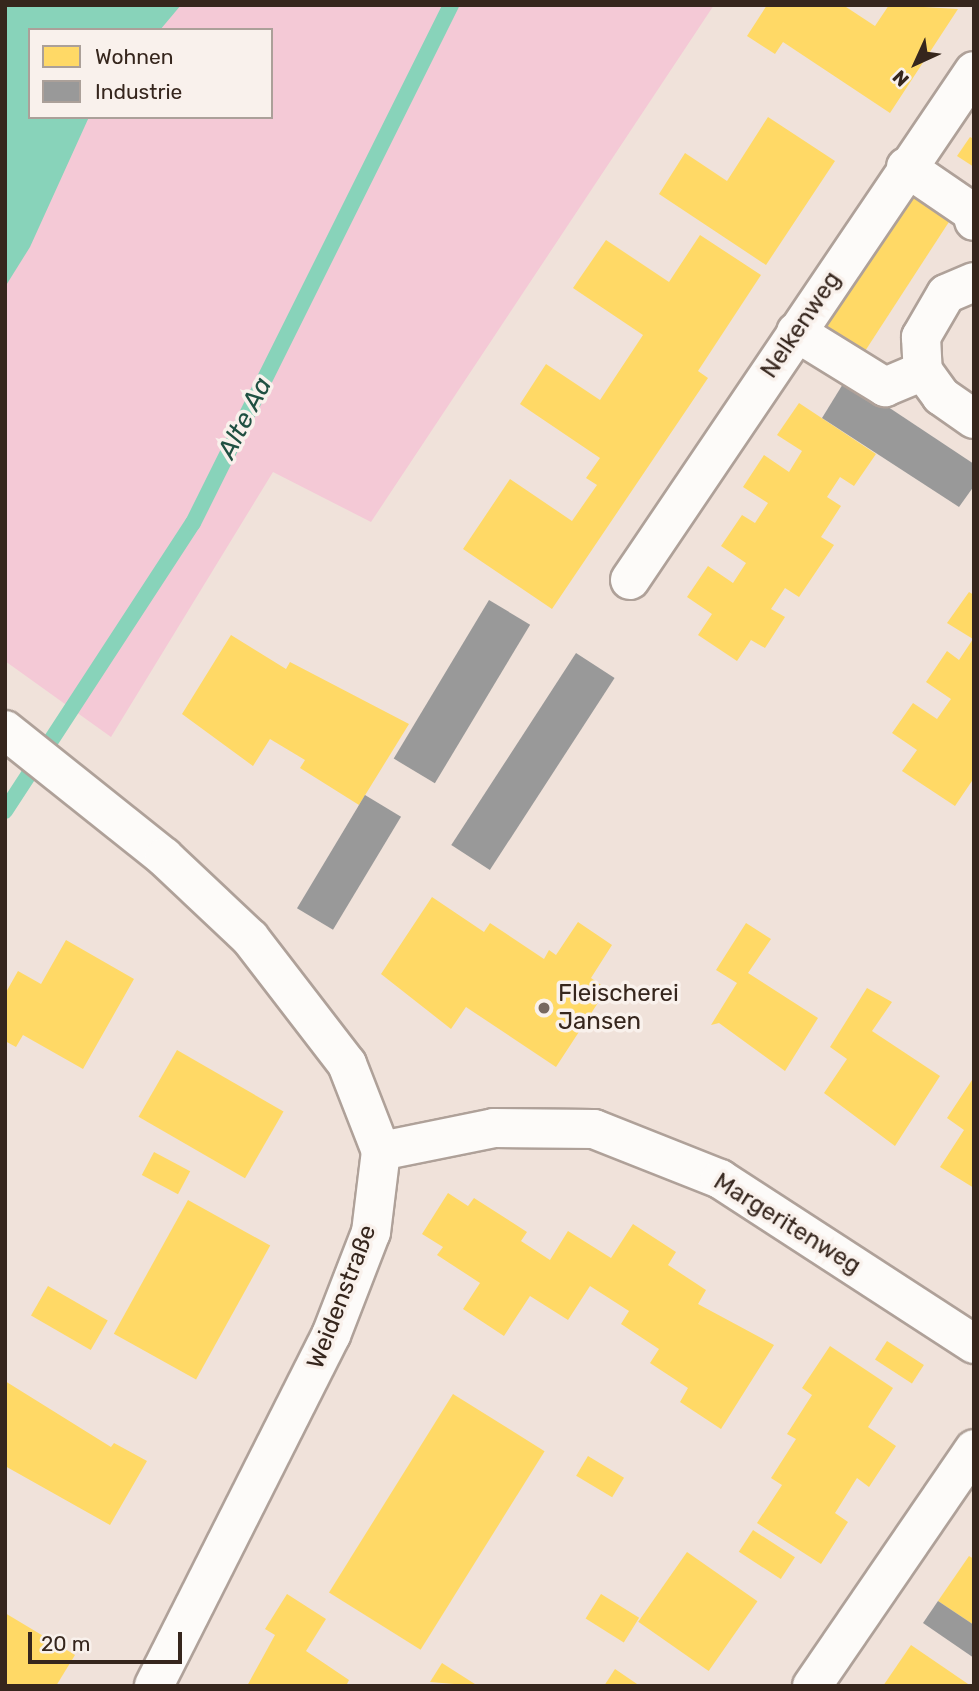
<!DOCTYPE html>
<meta charset="utf-8">
<style>
body{margin:0}
#map{position:relative;width:979px;height:1691px;overflow:hidden;background:#f0e2da;font-family:Rubik,sans-serif}
div>[style]{position:absolute}
.green>*{inset:0;background:#f4c9d6}
.water>*{inset:0;background:#88d3ba}
.homes>*{inset:0;background:#ffd966;transform-origin:0 0}
.industry>*{inset:0;background:#999;transform-origin:0 0}
.stream>*{height:16px;margin:-8px;padding:0 8px;transform-origin:8px;border-radius:8px;background:#88d3ba}
.roads{filter:drop-shadow(2px 0 #afa199) drop-shadow(-2px 0 #afa199) drop-shadow(0 2px #afa199) drop-shadow(0 -2px #afa199)}
.minor>*{height:38px;margin:-19px;padding:0 19px;transform-origin:19px;border-radius:19px;background:#fdfbf9}
.dots>*{width:19px;height:19px;translate:-50% -50%;box-sizing:border-box;border:4px solid #f9f1ec;border-radius:50%}
span{translate:-50% -50%;white-space:nowrap;text-align:center;line-height:1.15;-webkit-text-stroke:7px #f9f1ec;paint-order:stroke}
.street-label{font-size:24px;color:#36261d}
.poi-label{font-size:24px;color:#36261d}
.left{translate:0 -50%;text-align:left}
.water-label{font-size:26px;color:#205042;font-style:italic}
.frame{position:absolute;inset:0;border:7px solid #36261d;pointer-events:none}
.legend{position:absolute;left:28px;top:28px;width:245px;height:91px;box-sizing:border-box;background:#f9f1ec;border:2px solid #aba099;margin:0;padding:9px 12px;list-style:none;font-size:21px;color:#36261d}
.legend li{display:flex;align-items:center;gap:14px;height:35px}
.legend b{width:35px;border:2px solid #aba099}
.north{position:absolute;left:881px;top:28px;width:70px;height:70px;-webkit-text-stroke:5px #f9f1ec;paint-order:stroke;rotate:225deg;font-size:19px;font-weight:700;line-height:28px;text-align:center;color:#36261d}
.north::after{content:'';display:block;margin:auto;width:24px;height:32px;background:#36261d;clip-path:polygon(50% 0,100% 100%,50% 72%,0 100%)}
.scale{position:absolute;left:28px;top:1632px;width:154px;height:32px;box-sizing:border-box;border:4px solid #36261d;border-top:0;padding-left:9px;font-size:21px;line-height:24px;white-space:nowrap;color:#36261d;-webkit-text-stroke:5px #f9f1ec;paint-order:stroke}
</style>
<div id="map">
<div class="green">
<div style="clip-path:polygon(evenodd,5px 5px,714px 5px,371px 522px,273px 472px,111px 737px,5px 661px,5px 5px,30px 30px,271px 30px,271px 117px,30px 117px,30px 30px)"></div>
</div>
<div class="water">
<div style="clip-path:polygon(5px 5px,181px 5px,160px 30px,30px 30px,30px 117px,89px 117px,30px 247px,5px 287px)"></div>
</div>
<div class="homes">
<div style="clip-path:polygon(767px 5px,843px 5px,875px 26px,889px 5px,958px 9px,890px 113px,783px 42px,775px 54px,747px 36px)"></div>
<div style="clip-path:polygon(768px 117px,835px 161px,766px 265px,659px 194px,685px 153px,727px 181px)"></div>
<div style="clip-path:polygon(970px 137px,974px 139px,974px 167px,957px 156px)"></div>
<div style="left:915px;top:186px;width:48px;height:170px;rotate:33deg"></div>
<div style="clip-path:polygon(700px 235px,761px 275px,698px 371px,708px 378px,552px 609px,463px 549px,510px 479px,572px 521px,597px 485px,586px 478px,600px 458px,520px 404px,546px 364px,600px 400px,643px 335px,573px 288px,606px 240px,669px 282px)"></div>
<div style="clip-path:polygon(799px 403px,876px 454px,854px 486px,840px 477px,827px 497px,841px 506px,821px 537px,834px 545px,799px 597px,785px 588px,771px 609px,785px 617px,765px 648px,751px 640px,737px 661px,698px 635px,712px 614px,687px 597px,708px 566px,733px 583px,746px 563px,721px 546px,742px 515px,755px 523px,768px 503px,743px 487px,764px 455px,789px 472px,802px 451px,777px 435px)"></div>
<div style="clip-path:polygon(969px 592px,974px 595px,974px 778px,955px 806px,902px 771px,917px 750px,892px 733px,913px 703px,937px 719px,951px 699px,926px 682px,947px 651px,959px 660px,973px 639px,947px 623px)"></div>
<div style="clip-path:polygon(231px 635px,286px 669px,290px 662px,409px 724px,359px 805px,300px 768px,305px 760px,270px 739px,253px 766px,182px 714px)"></div>
<div style="clip-path:polygon(432px 897px,484px 932px,490px 923px,544px 959px,549px 950px,556px 955px,578px 922px,612px 945px,591px 978px,607px 989px,556px 1067px,466px 1007px,451px 1029px,381px 974px)"></div>
<div style="clip-path:polygon(746px 923px,771px 939px,748px 973px,818px 1018px,785px 1071px,719px 1023px,711px 1025px,737px 983px,716px 970px)"></div>
<div style="clip-path:polygon(66px 940px,134px 979px,83px 1069px,23px 1035px,16px 1047px,5px 1041px,5px 994px,18px 971px,41px 984px)"></div>
<div style="clip-path:polygon(867px 988px,892px 1002px,872px 1031px,940px 1076px,895px 1146px,824px 1093px,847px 1059px,830px 1047px)"></div>
<div style="left:177px;top:1050px;width:123px;height:77px;rotate:30deg"></div>
<div style="clip-path:polygon(974px 1077px,974px 1188px,940px 1167px,964px 1130px,947px 1118px)"></div>
<div style="left:154px;top:1152px;width:41px;height:26px;rotate:28deg"></div>
<div style="clip-path:polygon(448px 1193px,468px 1206px,474px 1198px,527px 1232px,521px 1241px,550px 1260px,568px 1231px,611px 1258px,633px 1224px,676px 1252px,668px 1265px,706px 1290px,698px 1304px,774px 1345px,721px 1429px,680px 1402px,688px 1388px,650px 1363px,659px 1349px,621px 1324px,629px 1311px,590px 1286px,568px 1320px,530px 1296px,504px 1336px,463px 1309px,480px 1283px,437px 1255px,443px 1247px,422px 1234px)"></div>
<div style="left:188px;top:1200px;width:94px;height:153px;rotate:29deg"></div>
<div style="left:48px;top:1286px;width:69px;height:34px;rotate:30deg"></div>
<div style="left:887px;top:1341px;width:44px;height:22px;rotate:33deg"></div>
<div style="clip-path:polygon(830px 1346px,893px 1388px,868px 1427px,896px 1446px,869px 1487px,857px 1478px,835px 1513px,848px 1522px,821px 1564px,757px 1523px,782px 1485px,771px 1478px,796px 1439px,787px 1434px,812px 1395px,802px 1388px)"></div>
<div style="clip-path:polygon(5px 1381px,111px 1447px,114px 1443px,147px 1461px,110px 1525px,5px 1466px)"></div>
<div style="left:453px;top:1394px;width:108px;height:234px;rotate:32deg"></div>
<div style="left:588px;top:1456px;width:42px;height:23px;rotate:31deg"></div>
<div style="left:753px;top:1530px;width:50px;height:26px;rotate:33deg"></div>
<div style="left:687px;top:1552px;width:86px;height:85px;rotate:35deg"></div>
<div style="clip-path:polygon(969px 1556px,974px 1559px,974px 1625px,938px 1601px)"></div>
<div style="clip-path:polygon(287px 1594px,326px 1619px,306px 1651px,349px 1680px,346px 1686px,247px 1686px,275px 1635px,265px 1629px)"></div>
<div style="left:601px;top:1594px;width:45px;height:29px;rotate:32deg"></div>
<div style="clip-path:polygon(5px 1613px,75px 1655px,56px 1686px,5px 1686px)"></div>
<div style="clip-path:polygon(911px 1645px,971px 1686px,883px 1686px)"></div>
<div style="clip-path:polygon(442px 1663px,478px 1686px,430px 1682px)"></div>
<div style="clip-path:polygon(615px 1669px,640px 1686px,604px 1686px)"></div>
</div>
<div class="industry">
<div style="clip-path:polygon(846px 379px,974px 464px,974px 486px,959px 507px,822px 418px)"></div>
<div style="left:489px;top:600px;width:48px;height:185px;rotate:31deg"></div>
<div style="left:576px;top:653px;width:46px;height:229px;rotate:33deg"></div>
<div style="left:365px;top:795px;width:42px;height:132px;rotate:31deg"></div>
<div style="clip-path:polygon(938px 1601px,974px 1625px,974px 1658px,923px 1623px)"></div>
</div>
<div class="stream">
<div style="left:5px;top:811px;width:344px;rotate:-56.9deg"></div>
<div style="left:193px;top:523px;width:579px;rotate:-63.52deg"></div>
</div>
<div class="roads">
<div class="minor">
<div style="left:906px;top:167px;width:80px;rotate:34.3deg"></div>
<div style="left:972px;top:212px;width:9px;rotate:77deg"></div>
<div style="left:974px;top:282px;width:30px;rotate:157deg"></div>
<div style="left:946px;top:294px;width:50px;rotate:120.2deg"></div>
<div style="left:921px;top:337px;width:34px;rotate:87deg"></div>
<div style="left:923px;top:371px;width:31px;rotate:54deg"></div>
<div style="left:941px;top:396px;width:40px;rotate:34.9deg"></div>
<div style="left:796px;top:332px;width:105px;rotate:31.7deg"></div>
<div style="left:885px;top:387px;width:41px;rotate:-22.8deg"></div>
<div style="left:630px;top:580px;width:614px;rotate:-55.95deg"></div>
<div style="left:5px;top:730px;width:203px;rotate:38.6deg"></div>
<div style="left:164px;top:857px;width:118px;rotate:43.3deg"></div>
<div style="left:250px;top:938px;width:159px;rotate:52.4deg"></div>
<div style="left:347px;top:1064px;width:93px;rotate:68.7deg"></div>
<div style="left:381px;top:1151px;width:82px;rotate:97deg"></div>
<div style="left:371px;top:1232px;width:110px;rotate:111.2deg"></div>
<div style="left:331px;top:1335px;width:393px;rotate:116.8deg"></div>
<div style="left:381px;top:1151px;width:115px;rotate:-11.5deg"></div>
<div style="left:494px;top:1128px;width:100px;rotate:0.6deg"></div>
<div style="left:594px;top:1129px;width:136px;rotate:21.6deg"></div>
<div style="left:720px;top:1179px;width:303px;rotate:33deg"></div>
<div style="left:812px;top:1686px;width:287px;rotate:-55.6deg"></div>
</div>
</div>
<div class="dots">
<div style="left:544px;top:1008px;background:#77685f"></div>
</div>
<div class="street-label">
<span style="left:801px;top:325px;rotate:-56deg">Nelkenweg</span>
<span style="left:787px;top:1224px;rotate:32deg">Margeritenweg</span>
<span style="left:342px;top:1297px;rotate:-69deg">Weidenstraße</span>
</div>
<div class="poi-label">
<span class="left" style="left:558px;top:1008px">Fleischerei<br>Jansen</span>
</div>
<div class="water-label">
<span style="left:245px;top:418px;rotate:-63deg">Alte Aa</span>
</div>
<div class="frame"></div>
<ul class="legend">
<li><b style="height:19px;background:#ffd966"></b>Wohnen</li>
<li><b style="height:19px;background:#999"></b>Industrie</li>
</ul>
<div class="north">N</div>
<div class="scale">20 m</div>
</div>
